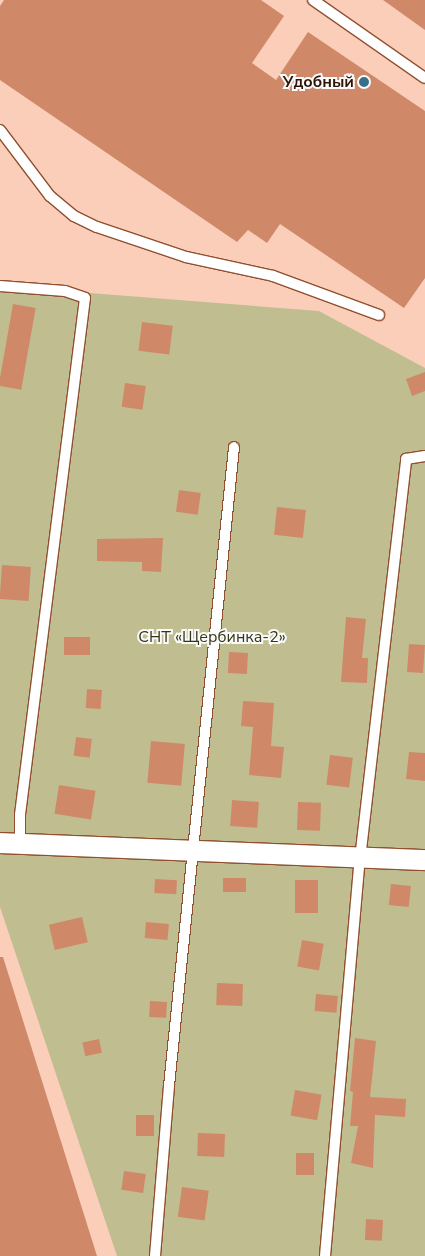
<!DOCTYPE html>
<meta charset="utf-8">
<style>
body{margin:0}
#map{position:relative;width:425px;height:1256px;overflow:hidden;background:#fbceb9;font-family:"Nunito Sans",sans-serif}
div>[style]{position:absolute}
.green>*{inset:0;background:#c0be90}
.building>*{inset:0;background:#cf8969;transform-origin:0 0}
.roads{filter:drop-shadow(1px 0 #905030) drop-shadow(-1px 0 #905030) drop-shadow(0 1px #905030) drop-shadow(0 -1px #905030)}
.service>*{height:10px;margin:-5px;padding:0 5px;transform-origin:5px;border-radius:5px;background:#fff}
.minor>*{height:20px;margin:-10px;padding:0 10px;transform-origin:10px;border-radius:10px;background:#fff}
.dots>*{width:14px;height:14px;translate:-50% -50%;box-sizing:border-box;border:2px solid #fafafa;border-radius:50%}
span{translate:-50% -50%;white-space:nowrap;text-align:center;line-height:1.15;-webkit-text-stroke:4px #fafafa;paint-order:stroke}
.poi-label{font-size:16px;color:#2f1508;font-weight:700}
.right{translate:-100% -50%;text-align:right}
.park-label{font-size:16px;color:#373614}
</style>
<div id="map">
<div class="green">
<div style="clip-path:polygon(0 286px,319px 311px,425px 368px,425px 1256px,117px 1256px,0 907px)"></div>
</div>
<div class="building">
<div style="clip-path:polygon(4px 0,261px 0,284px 16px,252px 63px,276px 80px,308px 32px,425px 111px,425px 278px,404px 308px,280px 224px,267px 243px,248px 230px,237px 242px,0 80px,0 6px)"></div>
<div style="clip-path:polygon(383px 0,425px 0,425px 30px)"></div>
<div style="left:13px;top:304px;width:23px;height:83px;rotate:10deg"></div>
<div style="left:142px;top:322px;width:31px;height:29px;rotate:7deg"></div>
<div style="clip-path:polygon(425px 372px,425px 391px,412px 396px,406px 379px)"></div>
<div style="left:125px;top:383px;width:21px;height:24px;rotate:8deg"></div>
<div style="left:179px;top:490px;width:22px;height:22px;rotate:8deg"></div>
<div style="left:277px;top:507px;width:29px;height:28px;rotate:6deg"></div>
<div style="clip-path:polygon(163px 538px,161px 572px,142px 571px,142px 562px,97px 561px,97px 539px)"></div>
<div style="left:2px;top:565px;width:29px;height:34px;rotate:4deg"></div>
<div style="clip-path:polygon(346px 617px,366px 619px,362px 658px,368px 658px,367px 683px,341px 682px)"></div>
<div style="left:64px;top:637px;width:26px;height:18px"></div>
<div style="left:409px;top:644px;width:16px;height:28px;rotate:4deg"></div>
<div style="left:229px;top:652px;width:19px;height:21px;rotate:3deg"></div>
<div style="left:87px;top:689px;width:15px;height:19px;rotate:4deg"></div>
<div style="clip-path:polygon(243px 701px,274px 703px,271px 746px,284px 747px,281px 778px,249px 775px,253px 727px,241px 726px)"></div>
<div style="left:76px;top:737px;width:16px;height:19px;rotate:7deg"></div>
<div style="left:151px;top:741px;width:34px;height:42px;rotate:5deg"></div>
<div style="clip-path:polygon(409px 752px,425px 753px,425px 781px,406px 779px)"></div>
<div style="left:330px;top:755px;width:23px;height:30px;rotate:7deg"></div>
<div style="left:59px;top:785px;width:37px;height:29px;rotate:9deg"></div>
<div style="left:232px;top:800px;width:27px;height:26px;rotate:4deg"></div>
<div style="left:298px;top:802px;width:23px;height:28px;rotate:2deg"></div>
<div style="left:223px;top:878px;width:23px;height:14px"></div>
<div style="left:155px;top:879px;width:22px;height:14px;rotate:3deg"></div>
<div style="left:295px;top:880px;width:23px;height:33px"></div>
<div style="left:391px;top:884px;width:20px;height:21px;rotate:6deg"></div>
<div style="left:82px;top:917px;width:26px;height:34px;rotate:77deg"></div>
<div style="left:146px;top:922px;width:23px;height:16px;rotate:5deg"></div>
<div style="left:302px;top:940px;width:22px;height:27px;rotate:10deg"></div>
<div style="clip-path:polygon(0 957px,3px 957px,97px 1256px,0 1256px)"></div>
<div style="left:217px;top:983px;width:26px;height:22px;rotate:2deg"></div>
<div style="left:316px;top:994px;width:22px;height:17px;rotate:5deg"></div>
<div style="left:150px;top:1001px;width:17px;height:16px;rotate:3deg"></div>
<div style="clip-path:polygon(355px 1038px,376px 1041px,370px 1097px,406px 1099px,405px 1117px,375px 1115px,373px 1168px,351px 1163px,358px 1126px,350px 1126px,353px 1092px,350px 1091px)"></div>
<div style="left:99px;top:1039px;width:14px;height:17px;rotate:78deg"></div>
<div style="left:295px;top:1090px;width:27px;height:26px;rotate:10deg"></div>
<div style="left:136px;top:1115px;width:18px;height:21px"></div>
<div style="left:198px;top:1133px;width:27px;height:23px;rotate:2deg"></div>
<div style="left:296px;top:1153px;width:18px;height:22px"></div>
<div style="left:124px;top:1171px;width:22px;height:19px;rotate:8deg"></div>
<div style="left:182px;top:1187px;width:27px;height:30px;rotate:8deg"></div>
<div style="left:366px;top:1219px;width:17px;height:21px;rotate:3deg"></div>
</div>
<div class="roads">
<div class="service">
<div style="left:313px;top:0;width:136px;rotate:34.9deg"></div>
<div style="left:0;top:130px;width:83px;rotate:52.9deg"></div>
<div style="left:50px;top:196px;width:31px;rotate:40deg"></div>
<div style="left:74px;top:216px;width:25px;rotate:26deg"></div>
<div style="left:97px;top:227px;width:94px;rotate:18.6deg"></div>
<div style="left:186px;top:257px;width:89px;rotate:12.3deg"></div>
<div style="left:273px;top:276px;width:113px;rotate:20.2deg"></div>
<div style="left:0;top:286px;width:65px;rotate:4.4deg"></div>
<div style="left:65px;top:291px;width:21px;rotate:19deg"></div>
<div style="left:85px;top:298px;width:521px;rotate:97.17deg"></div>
<div style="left:20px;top:815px;width:31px;rotate:90deg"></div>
<div style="left:155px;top:1256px;width:171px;rotate:-85.3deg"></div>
<div style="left:169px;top:1086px;width:642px;rotate:-84.19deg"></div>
<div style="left:325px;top:1256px;width:399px;rotate:-85deg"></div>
<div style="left:360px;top:859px;width:403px;rotate:-83.4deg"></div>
<div style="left:406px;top:459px;width:19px;rotate:-9deg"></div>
</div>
<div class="minor">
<div style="left:0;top:843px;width:425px;rotate:2.3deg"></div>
</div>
</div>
<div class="dots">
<div style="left:364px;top:82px;background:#357188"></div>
</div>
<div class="poi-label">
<span class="right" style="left:354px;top:82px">Удобный</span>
</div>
<div class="park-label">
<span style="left:212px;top:637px">СНТ «Щербинка-2»</span>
</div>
</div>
